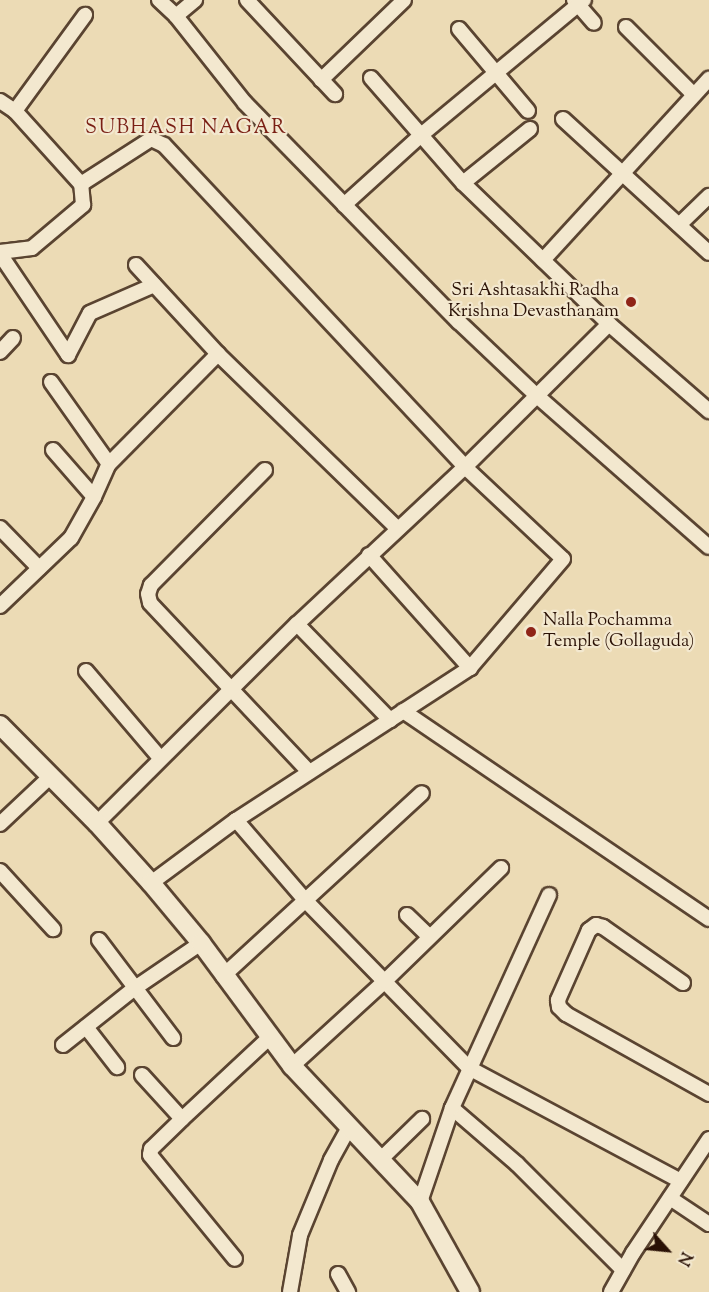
<!DOCTYPE html>
<style>
body{margin:0}
#map{position:relative;width:709px;height:1292px;overflow:hidden;background:#ecdbb5;font-family:"Sorts Mill Goudy",serif}
div>[style]{position:absolute}
.roads{filter:drop-shadow(2px 0 #5a4431) drop-shadow(-2px 0 #5a4431) drop-shadow(0 2px #5a4431) drop-shadow(0 -2px #5a4431)}
.minor>*{height:14px;margin:-7px;padding:0 7px;transform-origin:7px;border-radius:7px;background:#f3e8cf}
.tertiary>*{height:18px;margin:-9px;padding:0 9px;transform-origin:9px;border-radius:9px;background:#f3e8cf}
.dots>*{width:16px;height:16px;translate:-50% -50%;box-sizing:border-box;border:3px solid #f3e8cf;border-radius:50%}
span{translate:-50% -50%;white-space:nowrap;text-align:center;line-height:1.15;-webkit-text-stroke:4.5px #f3e8cf;paint-order:stroke}
.poi-label{font-size:18px;color:#2a1105}
.right{translate:-100% -50%;text-align:right}
.left{translate:0 -50%;text-align:left}
.neighbourhood-label{font-size:20px;color:#7a1f14;letter-spacing:1.5px}
.north{position:absolute;left:637px;top:1220px;width:60px;height:60px;-webkit-text-stroke:4px #f3e8cf;paint-order:stroke;rotate:117deg;font-size:16px;font-weight:700;line-height:24px;text-align:center;color:#2a1105}
.north::after{content:'';display:block;margin:auto;width:21px;height:27px;background:#2a1105;clip-path:polygon(50% 0,100% 100%,50% 72%,0 100%)}
</style>
<div id="map">
<div class="roads">
<div class="minor">
<div style="left:159px;top:0;width:23px;rotate:43deg"></div>
<div style="left:176px;top:16px;width:111px;rotate:51.6deg"></div>
<div style="left:245px;top:103px;width:306px;rotate:45.7deg"></div>
<div style="left:459px;top:322px;width:106px;rotate:43.5deg"></div>
<div style="left:536px;top:395px;width:230px;rotate:41.3deg"></div>
<div style="left:247px;top:0;width:129px;rotate:46.9deg"></div>
<div style="left:574px;top:0;width:30px;rotate:49deg"></div>
<div style="left:176px;top:16px;width:25px;rotate:-40deg"></div>
<div style="left:626px;top:27px;width:95px;rotate:45deg"></div>
<div style="left:459px;top:29px;width:107px;rotate:49.9deg"></div>
<div style="left:371px;top:78px;width:140px;rotate:48.8deg"></div>
<div style="left:463px;top:183px;width:203px;rotate:44deg"></div>
<div style="left:609px;top:324px;width:133px;rotate:41deg"></div>
<div style="left:321px;top:80px;width:115px;rotate:-43.9deg"></div>
<div style="left:0;top:101px;width:18px;rotate:34deg"></div>
<div style="left:15px;top:111px;width:98px;rotate:47.9deg"></div>
<div style="left:15px;top:111px;width:119px;rotate:-53.9deg"></div>
<div style="left:563px;top:119px;width:198px;rotate:42.5deg"></div>
<div style="left:463px;top:183px;width:86px;rotate:-38.9deg"></div>
<div style="left:344px;top:205px;width:103px;rotate:-42.2deg"></div>
<div style="left:420px;top:136px;width:213px;rotate:-39.7deg"></div>
<div style="left:679px;top:225px;width:42px;rotate:-44deg"></div>
<div style="left:0;top:252px;width:32px;rotate:-7deg"></div>
<div style="left:32px;top:248px;width:67px;rotate:-40.1deg"></div>
<div style="left:83px;top:205px;width:21px;rotate:-95deg"></div>
<div style="left:81px;top:184px;width:83px;rotate:-32.7deg"></div>
<div style="left:151px;top:139px;width:14px;rotate:25deg"></div>
<div style="left:164px;top:145px;width:441px;rotate:46.9deg"></div>
<div style="left:465px;top:467px;width:134px;rotate:43.2deg"></div>
<div style="left:563px;top:559px;width:143px;rotate:130.5deg"></div>
<div style="left:470px;top:668px;width:279px;rotate:147deg"></div>
<div style="left:236px;top:820px;width:106px;rotate:143.5deg"></div>
<div style="left:0;top:254px;width:122px;rotate:56deg"></div>
<div style="left:68px;top:355px;width:47px;rotate:-62.4deg"></div>
<div style="left:90px;top:313px;width:70px;rotate:-23.6deg"></div>
<div style="left:543px;top:260px;width:246px;rotate:-47.5deg"></div>
<div style="left:136px;top:265px;width:121px;rotate:47.3deg"></div>
<div style="left:218px;top:354px;width:251px;rotate:44.2deg"></div>
<div style="left:0;top:352px;width:19px;rotate:-47deg"></div>
<div style="left:51px;top:382px;width:100px;rotate:54.7deg"></div>
<div style="left:53px;top:450px;width:62px;rotate:48.9deg"></div>
<div style="left:265px;top:470px;width:162px;rotate:134.7deg"></div>
<div style="left:151px;top:585px;width:9px;rotate:108deg"></div>
<div style="left:148px;top:594px;width:9px;rotate:77deg"></div>
<div style="left:150px;top:603px;width:232px;rotate:46.7deg"></div>
<div style="left:0;top:528px;width:56px;rotate:45.7deg"></div>
<div style="left:369px;top:555px;width:152px;rotate:48.2deg"></div>
<div style="left:0;top:606px;width:98px;rotate:-43.8deg"></div>
<div style="left:71px;top:538px;width:47px;rotate:-60.7deg"></div>
<div style="left:94px;top:497px;width:36px;rotate:-66deg"></div>
<div style="left:109px;top:464px;width:155px;rotate:-45.3deg"></div>
<div style="left:297px;top:624px;width:134px;rotate:45.9deg"></div>
<div style="left:86px;top:671px;width:114px;rotate:49.6deg"></div>
<div style="left:403px;top:711px;width:370px;rotate:34.2deg"></div>
<div style="left:236px;top:820px;width:106px;rotate:49.2deg"></div>
<div style="left:305px;top:900px;width:235px;rotate:45.7deg"></div>
<div style="left:469px;top:1068px;width:240px;rotate:28.1deg"></div>
<div style="left:97px;top:823px;width:282px;rotate:-44.9deg"></div>
<div style="left:297px;top:624px;width:230px;rotate:-43.1deg"></div>
<div style="left:465px;top:467px;width:203px;rotate:-44.8deg"></div>
<div style="left:0;top:824px;width:70px;rotate:-43.3deg"></div>
<div style="left:0;top:871px;width:79px;rotate:47.6deg"></div>
<div style="left:407px;top:915px;width:30px;rotate:44deg"></div>
<div style="left:99px;top:940px;width:123px;rotate:52.9deg"></div>
<div style="left:223px;top:976px;width:270px;rotate:-42.6deg"></div>
<div style="left:683px;top:983px;width:98px;rotate:-145deg"></div>
<div style="left:603px;top:927px;width:7px;rotate:-164deg"></div>
<div style="left:596px;top:925px;width:9px;rotate:144deg"></div>
<div style="left:589px;top:930px;width:77px;rotate:113.9deg"></div>
<div style="left:558px;top:1000px;width:7px;rotate:82deg"></div>
<div style="left:559px;top:1007px;width:10px;rotate:45deg"></div>
<div style="left:566px;top:1014px;width:164px;rotate:29.2deg"></div>
<div style="left:86px;top:1027px;width:51px;rotate:52.2deg"></div>
<div style="left:63px;top:1045px;width:92px;rotate:-38.4deg"></div>
<div style="left:135px;top:988px;width:80px;rotate:-34.3deg"></div>
<div style="left:292px;top:1066px;width:126px;rotate:-42.4deg"></div>
<div style="left:385px;top:981px;width:162px;rotate:-44.2deg"></div>
<div style="left:142px;top:1075px;width:59px;rotate:47.7deg"></div>
<div style="left:182px;top:1119px;width:119px;rotate:-43deg"></div>
<div style="left:452px;top:1108px;width:86px;rotate:40.7deg"></div>
<div style="left:517px;top:1164px;width:150px;rotate:45deg"></div>
<div style="left:182px;top:1119px;width:43px;rotate:135.9deg"></div>
<div style="left:151px;top:1149px;width:6px;rotate:99deg"></div>
<div style="left:150px;top:1155px;width:134px;rotate:50.7deg"></div>
<div style="left:380px;top:1160px;width:59px;rotate:-44.3deg"></div>
<div style="left:670px;top:1198px;width:47px;rotate:33.7deg"></div>
<div style="left:420px;top:1202px;width:99px;rotate:-71.2deg"></div>
<div style="left:452px;top:1108px;width:234px;rotate:-65.5deg"></div>
<div style="left:338px;top:1274px;width:21px;rotate:61deg"></div>
<div style="left:290px;top:1292px;width:58px;rotate:-80deg"></div>
<div style="left:300px;top:1235px;width:81px;rotate:-67.5deg"></div>
<div style="left:331px;top:1160px;width:37px;rotate:-61deg"></div>
<div style="left:611px;top:1292px;width:45px;rotate:-60.6deg"></div>
<div style="left:633px;top:1253px;width:137px;rotate:-56.3deg"></div>
</div>
<div class="tertiary">
<div style="left:0;top:725px;width:138px;rotate:45.3deg"></div>
<div style="left:97px;top:823px;width:81px;rotate:48deg"></div>
<div style="left:151px;top:883px;width:78px;rotate:50.2deg"></div>
<div style="left:201px;top:943px;width:153px;rotate:53.5deg"></div>
<div style="left:292px;top:1066px;width:187px;rotate:46.7deg"></div>
<div style="left:420px;top:1202px;width:103px;rotate:60.9deg"></div>
</div>
</div>
<div class="dots">
<div style="left:631px;top:302px;background:#8f2418"></div>
<div style="left:531px;top:632px;background:#8f2418"></div>
</div>
<div class="poi-label">
<span class="right" style="left:619px;top:302px">Sri Ashtasakhi Radha<br>Krishna Devasthanam</span>
<span class="left" style="left:543px;top:632px">Nalla Pochamma<br>Temple (Gollaguda)</span>
</div>
<div class="neighbourhood-label">
<span style="left:186px;top:128px">SUBHASH NAGAR</span>
</div>
<div class="north">N</div>
</div>
